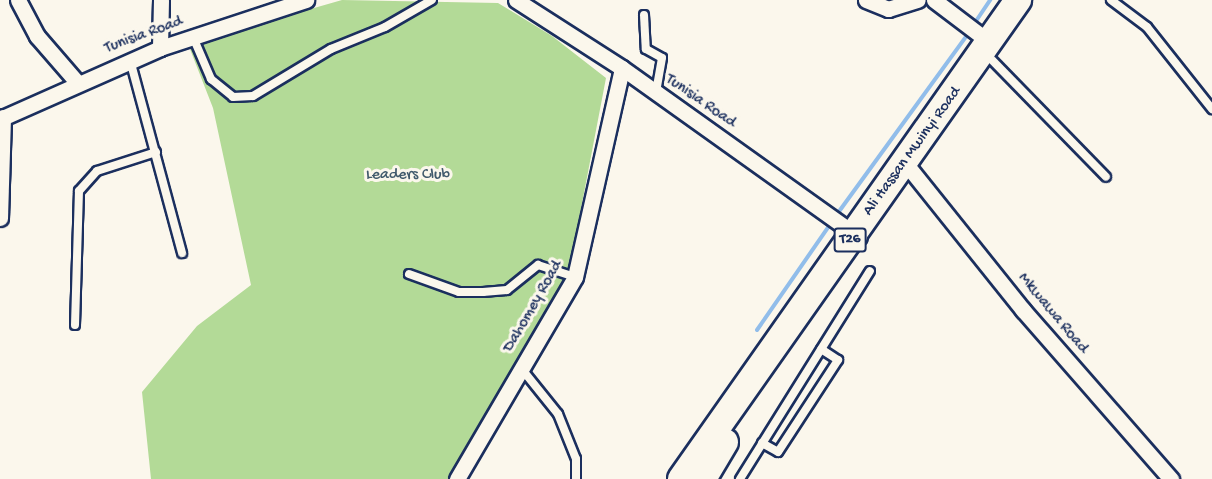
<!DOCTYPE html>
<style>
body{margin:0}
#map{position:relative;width:1212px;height:479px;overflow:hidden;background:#fbf7ec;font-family:"Gochi Hand",sans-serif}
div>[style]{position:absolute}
.green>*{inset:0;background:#b3da97}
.stream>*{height:4px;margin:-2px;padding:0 2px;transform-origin:2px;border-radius:2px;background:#91bdea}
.roads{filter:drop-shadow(2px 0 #1b2f5e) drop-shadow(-2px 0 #1b2f5e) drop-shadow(0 2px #1b2f5e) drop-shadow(0 -2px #1b2f5e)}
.service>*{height:8px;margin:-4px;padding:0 4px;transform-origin:4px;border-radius:4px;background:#fbf7ec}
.minor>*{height:15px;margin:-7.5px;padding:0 7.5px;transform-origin:7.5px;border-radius:7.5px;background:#fbf7ec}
.trunk>*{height:26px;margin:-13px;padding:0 13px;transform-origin:13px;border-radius:13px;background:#fbf7ec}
span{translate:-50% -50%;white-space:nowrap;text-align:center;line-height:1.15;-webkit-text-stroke:6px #fbf7ec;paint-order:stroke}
.shield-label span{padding:2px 4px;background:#fbf7ec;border:2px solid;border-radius:4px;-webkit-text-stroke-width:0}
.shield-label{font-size:15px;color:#1b2f5e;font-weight:700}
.street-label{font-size:16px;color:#1b2f5e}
.park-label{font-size:16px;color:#415a6c}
</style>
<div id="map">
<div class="green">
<div style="clip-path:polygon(342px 0,498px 3px,552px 36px,606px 78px,566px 287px,448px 479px,151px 479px,142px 392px,197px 326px,251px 285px,213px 108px,188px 44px)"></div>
</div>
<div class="stream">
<div style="left:974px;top:24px;width:29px;rotate:-56deg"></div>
<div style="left:835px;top:217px;width:230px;rotate:-54deg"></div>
<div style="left:757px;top:330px;width:130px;rotate:-55.3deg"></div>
</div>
<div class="roads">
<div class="service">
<div style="left:1111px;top:0;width:45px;rotate:36.9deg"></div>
<div style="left:1147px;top:27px;width:105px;rotate:51.6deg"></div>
<div style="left:644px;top:15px;width:34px;rotate:87deg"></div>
<div style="left:646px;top:49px;width:18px;rotate:29deg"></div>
<div style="left:662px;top:58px;width:35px;rotate:100deg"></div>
<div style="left:193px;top:37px;width:46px;rotate:66.8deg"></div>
<div style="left:211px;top:79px;width:28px;rotate:39deg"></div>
<div style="left:233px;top:97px;width:20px;rotate:-3deg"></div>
<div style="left:253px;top:96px;width:91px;rotate:-31.1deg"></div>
<div style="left:331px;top:49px;width:58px;rotate:-22.2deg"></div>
<div style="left:385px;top:27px;width:54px;rotate:-29.9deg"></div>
<div style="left:130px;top:60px;width:200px;rotate:74.9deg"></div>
<div style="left:992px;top:60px;width:163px;rotate:45.7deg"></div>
<div style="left:409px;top:274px;width:53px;rotate:19.8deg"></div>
<div style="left:459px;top:292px;width:24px"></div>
<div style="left:483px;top:292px;width:24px;rotate:-5deg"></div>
<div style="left:507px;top:290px;width:40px;rotate:-39deg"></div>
<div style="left:538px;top:265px;width:39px;rotate:18deg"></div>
<div style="left:75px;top:325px;width:134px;rotate:-88.3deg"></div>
<div style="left:79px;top:191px;width:27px;rotate:-48deg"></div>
<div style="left:97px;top:171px;width:62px;rotate:-17.9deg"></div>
<div style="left:521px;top:368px;width:59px;rotate:51.2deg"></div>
<div style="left:558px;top:414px;width:48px;rotate:68.2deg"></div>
<div style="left:576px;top:459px;width:20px;rotate:90deg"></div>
<div style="left:762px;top:443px;width:18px;rotate:29deg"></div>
<div style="left:778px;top:452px;width:110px;rotate:-56.9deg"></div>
<div style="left:838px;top:360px;width:20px;rotate:-147deg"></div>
<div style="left:740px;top:479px;width:245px;rotate:-58deg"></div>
</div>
<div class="minor">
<div style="left:18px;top:0;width:41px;rotate:62.2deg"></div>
<div style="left:37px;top:36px;width:60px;rotate:49.1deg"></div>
<div style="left:516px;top:0;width:126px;rotate:32.7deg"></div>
<div style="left:622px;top:68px;width:291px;rotate:35.5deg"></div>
<div style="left:866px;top:0;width:24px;rotate:22deg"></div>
<div style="left:888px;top:9px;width:31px;rotate:-17deg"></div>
<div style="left:934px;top:0;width:73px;rotate:37.2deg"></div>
<div style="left:160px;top:48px;width:48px;rotate:-88.8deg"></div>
<div style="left:0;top:119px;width:175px;rotate:-23.9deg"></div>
<div style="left:160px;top:48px;width:154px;rotate:-18.2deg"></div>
<div style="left:910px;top:169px;width:181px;rotate:51.3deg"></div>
<div style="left:1023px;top:310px;width:225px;rotate:48.8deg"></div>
<div style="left:0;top:218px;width:101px;rotate:-88.3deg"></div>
<div style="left:457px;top:479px;width:234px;rotate:-59.7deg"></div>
<div style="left:575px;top:277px;width:214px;rotate:-77.3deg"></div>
</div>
<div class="trunk">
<div style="left:681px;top:479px;width:586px;rotate:-54.87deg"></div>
<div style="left:703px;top:479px;width:43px;rotate:-59.3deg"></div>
</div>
</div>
<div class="shield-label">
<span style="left:850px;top:240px">T26</span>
</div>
<div class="street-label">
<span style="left:144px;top:36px;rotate:-20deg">Tunisia Road</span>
<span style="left:700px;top:102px;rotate:35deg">Tunisia Road</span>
<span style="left:913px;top:152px;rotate:-54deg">Ali Hassan Mwinyi Road</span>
<span style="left:534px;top:307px;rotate:-60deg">Dahomey Road</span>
<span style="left:1052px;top:314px;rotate:50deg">Mkwawa Road</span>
</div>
<div class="park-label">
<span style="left:408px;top:176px">Leaders Club</span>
</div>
</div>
